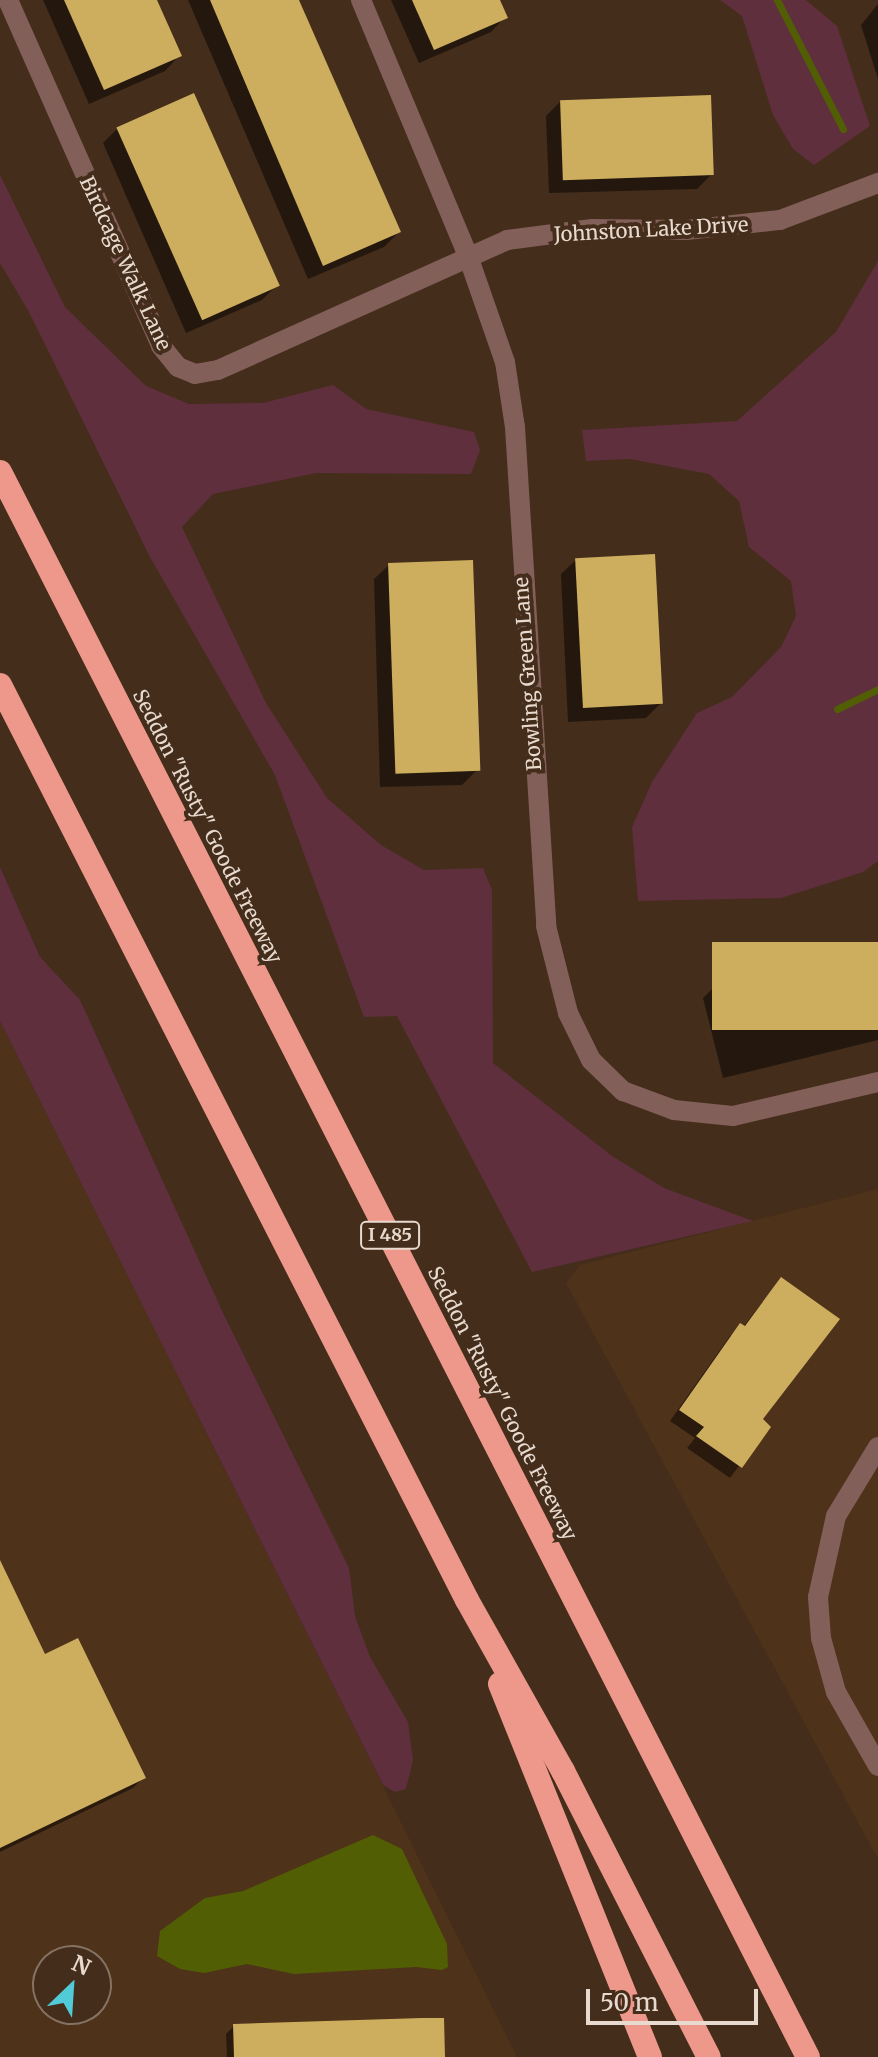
<!DOCTYPE html>
<style>
body{margin:0}
#map{position:relative;width:878px;height:2057px;overflow:hidden;background:#442d1b;font-family:Merriweather,serif}
div>[style]{position:absolute}
.built>*{inset:0;background:#4e321a}
.green>*{inset:0;background:#5f2f3e}
.water>*{inset:0;background:#525e03}
.shadow>*{inset:0;background:#0007}
.stream>*{height:7px;margin:-3.5px;padding:0 3.5px;transform-origin:3.5px;border-radius:3.5px;background:#525e03}
.building>*{inset:0;background:#cdae5f;transform-origin:0 0}
.street>*{height:20px;margin:-10px;padding:0 10px;transform-origin:10px;border-radius:10px;background:#825f59}
.highway>*{height:24px;margin:-12px;padding:0 12px;transform-origin:12px;border-radius:12px;background:#ed988a}
span{translate:-50% -50%;white-space:nowrap;text-align:center;line-height:1.15;-webkit-text-stroke:8px #442d1b;paint-order:stroke}
.shield-label span{padding:2px 6px;background:#442d1b;border:2px solid;border-radius:6px;-webkit-text-stroke-width:0}
.shield-label{font-size:18px;color:#e9dacf;font-weight:700}
.street-label{font-size:20px;color:#e9dacf}
.north{position:absolute;left:32px;top:1945px;width:80px;height:80px;box-sizing:border-box;background:#442d1b;border:2px solid #867263;border-radius:50%;rotate:25deg;font-size:22px;font-weight:700;line-height:32px;text-align:center;color:#e9dacf}
.north::after{content:'';display:block;margin:auto;width:28px;height:36px;background:#52cbd9;clip-path:polygon(50% 0,100% 100%,50% 72%,0 100%)}
.scale{position:absolute;left:586px;top:1989px;width:172px;height:36px;box-sizing:border-box;border:4px solid #e9dacf;border-top:0;padding-left:10px;font-size:24px;line-height:28px;white-space:nowrap;color:#e9dacf;-webkit-text-stroke:6px #442d1b;paint-order:stroke}
</style>
<div id="map">
<div class="built">
<div style="clip-path:polygon(evenodd,0 1021px,361px 1742px,517px 2057px,0 2057px,0 1021px,48px 1961px,96px 1961px,96px 2009px,48px 2009px,48px 1961px)"></div>
<div style="clip-path:polygon(878px 1189px,878px 1859px,566px 1283px,580px 1265px)"></div>
</div>
<div class="green">
<div style="clip-path:polygon(720px 0,806px 0,837px 26px,870px 126px,814px 165px,793px 149px,773px 115px,742px 16px)"></div>
<div style="clip-path:polygon(0 175px,65px 307px,146px 386px,189px 404px,263px 403px,333px 385px,366px 409px,474px 432px,480px 450px,471px 474px,316px 473px,213px 494px,182px 527px,266px 703px,327px 798px,381px 845px,424px 870px,483px 868px,492px 890px,493px 1063px,612px 1156px,664px 1188px,753px 1221px,532px 1272px,397px 1016px,364px 1017px,275px 775px,150px 557px,29px 312px,0 263px)"></div>
<div style="clip-path:polygon(878px 261px,878px 861px,863px 872px,781px 898px,638px 901px,632px 827px,652px 782px,697px 713px,732px 697px,781px 647px,796px 616px,791px 581px,749px 547px,739px 501px,709px 474px,630px 459px,586px 461px,582px 430px,737px 421px,836px 332px)"></div>
<div style="clip-path:polygon(0 867px,40px 957px,80px 1000px,223px 1313px,349px 1568px,355px 1616px,370px 1657px,408px 1722px,413px 1760px,406px 1789px,395px 1792px,383px 1785px,0 1021px)"></div>
</div>
<div class="water">
<div style="clip-path:polygon(373px 1835px,402px 1849px,447px 1944px,448px 1967px,442px 1970px,416px 1967px,294px 1974px,247px 1964px,204px 1973px,180px 1969px,157px 1956px,160px 1931px,205px 1898px,243px 1891px)"></div>
</div>
<div class="shadow">
<div style="clip-path:polygon(43px 0,155px 0,179px 56px,165px 71px,89px 104px)"></div>
<div style="clip-path:polygon(188px 0,299px 0,399px 232px,384px 247px,308px 279px)"></div>
<div style="clip-path:polygon(391px 0,498px 0,505px 17px,491px 32px,419px 63px)"></div>
<div style="clip-path:polygon(878px 4px,878px 79px,861px 25px)"></div>
<div style="clip-path:polygon(561px 101px,712px 174px,697px 189px,549px 193px,546px 116px)"></div>
<div style="clip-path:polygon(118px 128px,277px 285px,262px 300px,186px 333px,103px 143px)"></div>
<div style="clip-path:polygon(576px 560px,661px 703px,646px 718px,568px 722px,561px 574px)"></div>
<div style="clip-path:polygon(389px 565px,477px 770px,462px 785px,380px 787px,374px 579px)"></div>
<div style="clip-path:polygon(878px 944px,878px 1040px,723px 1078px,703px 998px,718px 983px)"></div>
<div style="clip-path:polygon(781px 1279px,837px 1320px,760px 1419px,768px 1427px,730px 1478px,687px 1448px,695px 1438px,670px 1421px,730px 1336px,743px 1327px)"></div>
<div style="clip-path:polygon(0 1565px,44px 1656px,143px 1778px,133px 1788px,0 1852px)"></div>
<div style="clip-path:polygon(234px 2026px,443px 2057px,227px 2057px,226px 2034px)"></div>
</div>
<div class="stream">
<div style="left:777px;top:0;width:145px;rotate:62.9deg"></div>
<div style="left:837px;top:709px;width:46px;rotate:-26deg"></div>
</div>
<div class="building">
<div style="clip-path:polygon(64px 0,157px 0,182px 56px,104px 90px)"></div>
<div style="clip-path:polygon(210px 0,299px 0,401px 232px,323px 266px)"></div>
<div style="clip-path:polygon(412px 0,500px 0,508px 18px,434px 50px)"></div>
<div style="left:194px;top:93px;width:211px;height:85px;rotate:66deg"></div>
<div style="left:711px;top:95px;width:80px;height:151px;rotate:88deg"></div>
<div style="left:655px;top:554px;width:150px;height:80px;rotate:87deg"></div>
<div style="left:473px;top:560px;width:211px;height:85px;rotate:88deg"></div>
<div style="left:878px;top:942px;width:88px;height:166px;rotate:90deg"></div>
<div style="clip-path:polygon(781px 1277px,840px 1319px,763px 1419px,771px 1427px,742px 1468px,696px 1436px,704px 1427px,679px 1410px,740px 1323px,745px 1326px)"></div>
<div style="clip-path:polygon(0 1560px,45px 1654px,78px 1638px,146px 1778px,0 1848px)"></div>
<div style="clip-path:polygon(422px 2018px,444px 2018px,445px 2057px,234px 2057px,233px 2024px)"></div>
</div>
<div class="street">
<div style="left:8px;top:0;width:378px;rotate:66.1deg"></div>
<div style="left:161px;top:346px;width:27px;rotate:51deg"></div>
<div style="left:178px;top:367px;width:18px;rotate:22deg"></div>
<div style="left:195px;top:374px;width:23px;rotate:-10deg"></div>
<div style="left:218px;top:370px;width:317px;rotate:-24.2deg"></div>
<div style="left:507px;top:240px;width:86px;rotate:-7.4deg"></div>
<div style="left:592px;top:229px;width:94px;rotate:0.6deg"></div>
<div style="left:686px;top:230px;width:95px;rotate:-6.1deg"></div>
<div style="left:780px;top:220px;width:105px;rotate:-20.7deg"></div>
<div style="left:361px;top:0;width:277px;rotate:67.3deg"></div>
<div style="left:468px;top:256px;width:112px;rotate:70.8deg"></div>
<div style="left:505px;top:362px;width:66px;rotate:81.3deg"></div>
<div style="left:515px;top:427px;width:500px;rotate:86.4deg"></div>
<div style="left:546px;top:926px;width:90px;rotate:75.8deg"></div>
<div style="left:568px;top:1013px;width:52px;rotate:63.9deg"></div>
<div style="left:591px;top:1060px;width:45px;rotate:44.1deg"></div>
<div style="left:623px;top:1091px;width:54px;rotate:20.4deg"></div>
<div style="left:674px;top:1110px;width:59px;rotate:5.8deg"></div>
<div style="left:733px;top:1116px;width:149px;rotate:-13.2deg"></div>
<div style="left:878px;top:1447px;width:81px;rotate:121.3deg"></div>
<div style="left:836px;top:1516px;width:83px;rotate:102.5deg"></div>
<div style="left:818px;top:1597px;width:41px;rotate:85.8deg"></div>
<div style="left:821px;top:1638px;width:56px;rotate:74.5deg"></div>
<div style="left:836px;top:1692px;width:85px;rotate:60.4deg"></div>
</div>
<div class="highway">
<div style="left:0;top:472px;width:1779px;rotate:62.99deg"></div>
<div style="left:0;top:685px;width:1027px;rotate:62.96deg"></div>
<div style="left:467px;top:1600px;width:196px;rotate:60.7deg"></div>
<div style="left:563px;top:1771px;width:321px;rotate:63deg"></div>
<div style="left:500px;top:1684px;width:402px;rotate:68.1deg"></div>
</div>
<div class="shield-label">
<span style="left:390px;top:1235px">I 485</span>
</div>
<div class="street-label">
<span style="left:651px;top:229px;rotate:-3deg">Johnston Lake Drive</span>
<span style="left:126px;top:263px;rotate:65deg">Birdcage Walk Lane</span>
<span style="left:527px;top:674px;rotate:-94deg">Bowling Green Lane</span>
<span style="left:208px;top:826px;rotate:63deg">Seddon "Rusty" Goode Freeway</span>
<span style="left:503px;top:1403px;rotate:63deg">Seddon "Rusty" Goode Freeway</span>
</div>
<div class="north">N</div>
<div class="scale">50 m</div>
</div>
